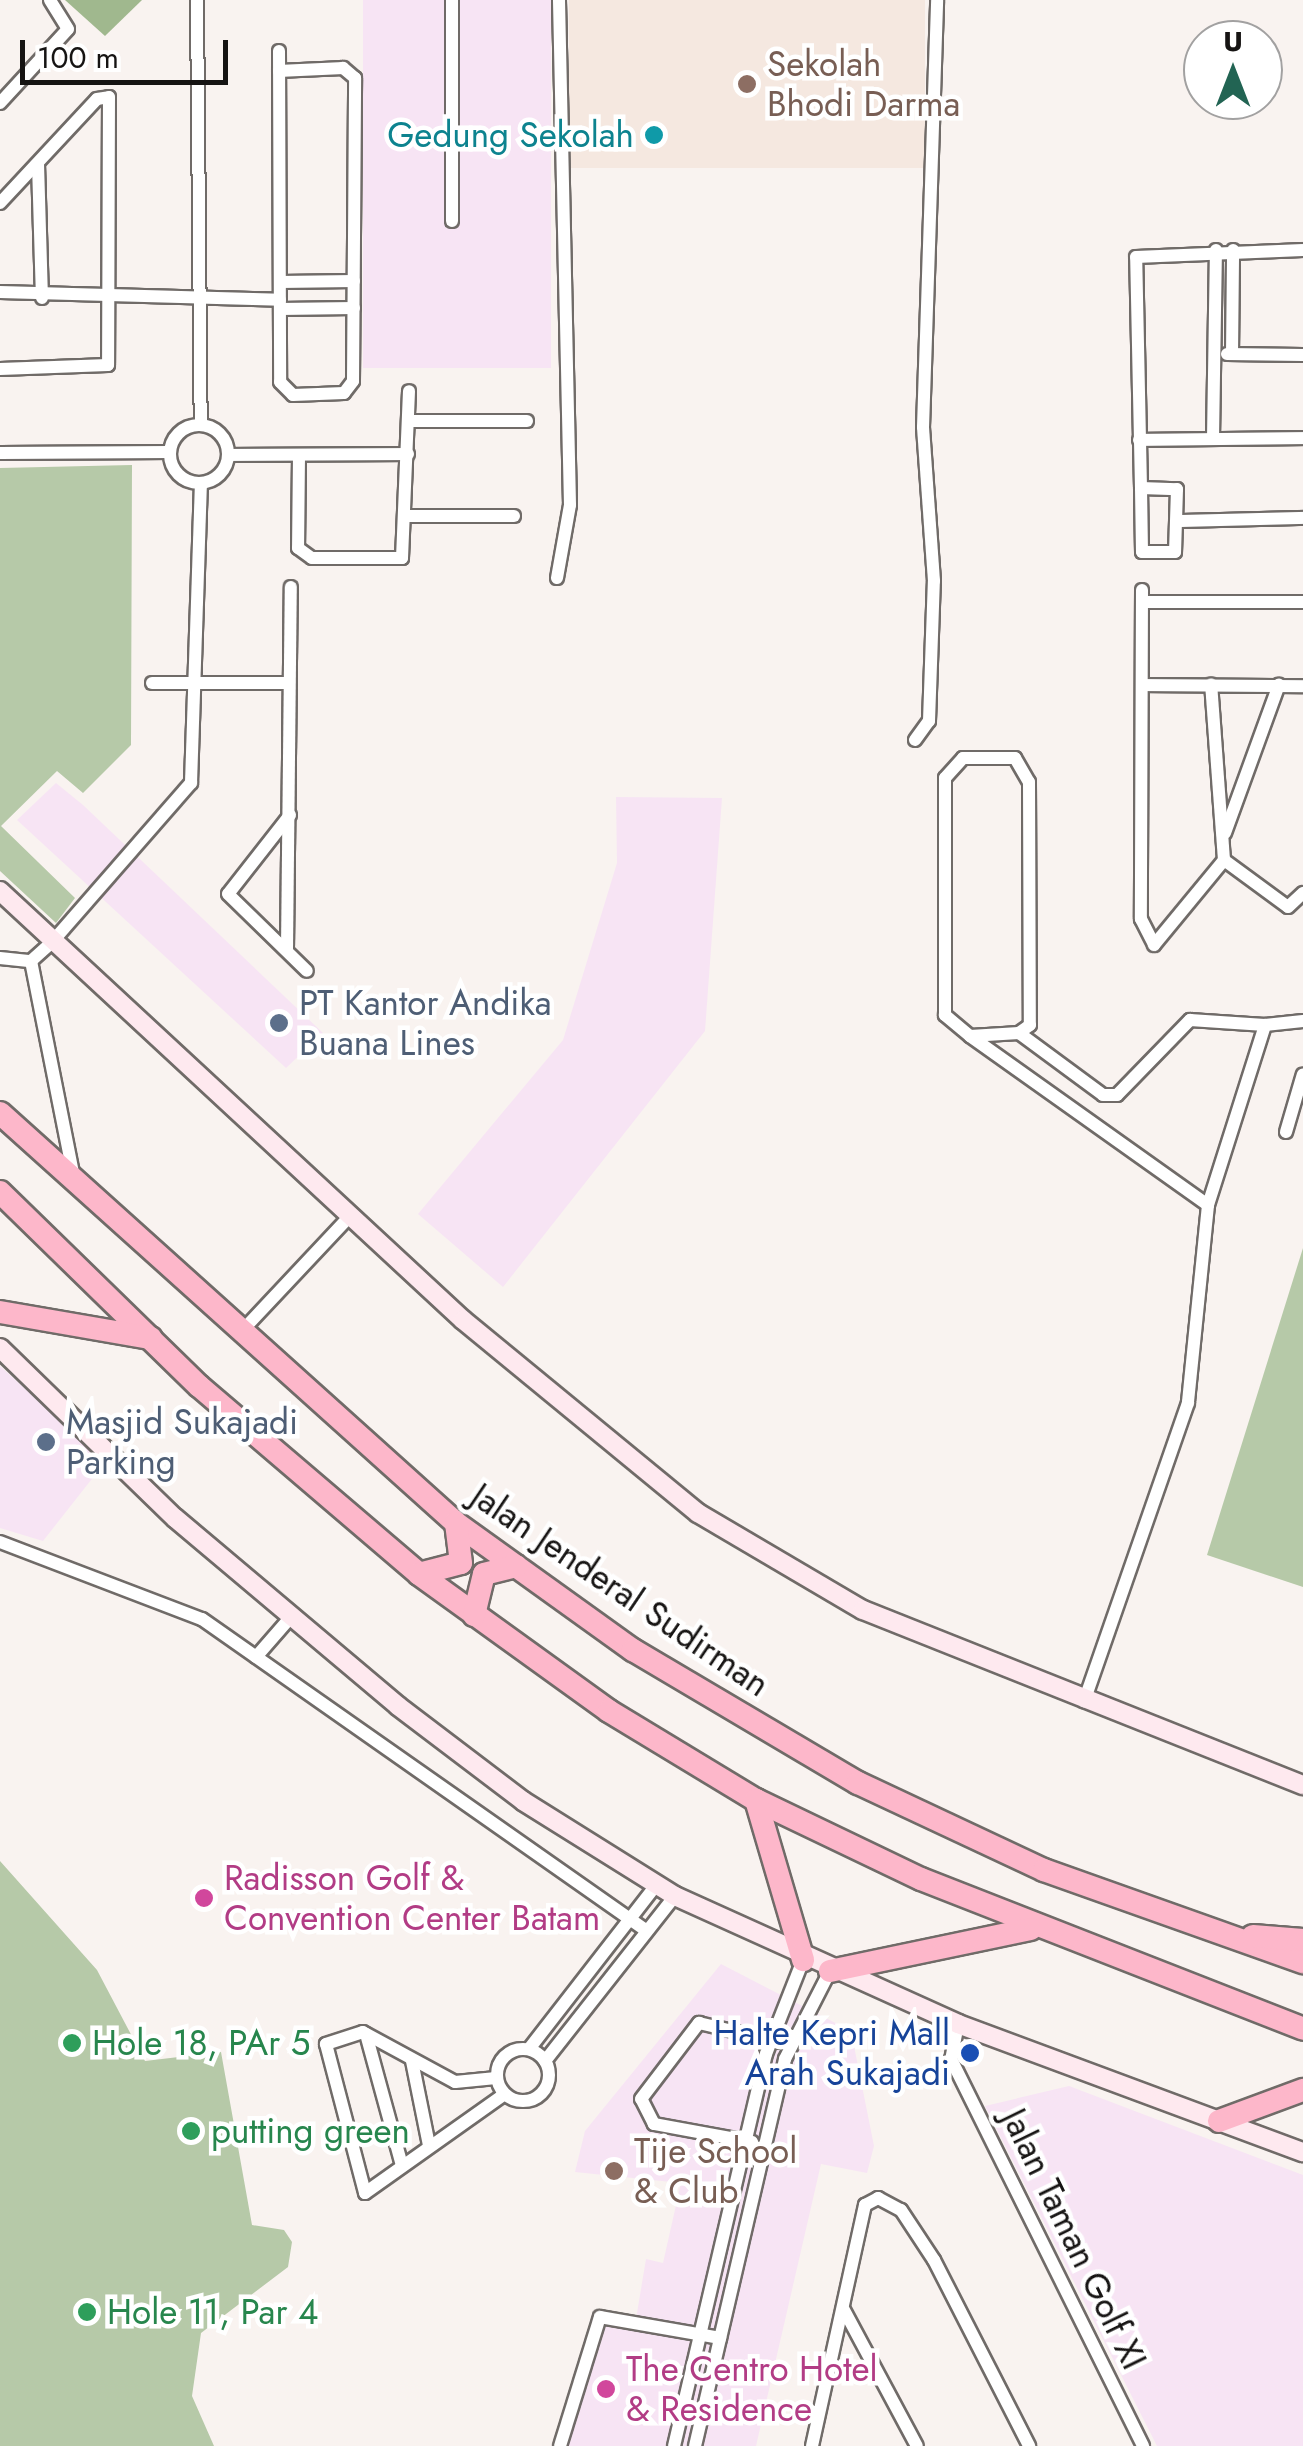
<!DOCTYPE html>
<style>
body{margin:0}
#map{position:relative;width:1303px;height:2446px;overflow:hidden;background:#f9f3f0;font-family:Jost,sans-serif}
div>[style]{position:absolute}
.commercial>*{inset:0;background:#f7e4f4;transform-origin:0 0}
.built>*{inset:0;background:#f5e8e0;transform-origin:0 0}
.green>*{inset:0;background:#b6c9a8}
.forest>*{inset:0;background:#a0b88e}
.roads{filter:drop-shadow(2px 0 #706b68) drop-shadow(-2px 0 #706b68) drop-shadow(0 2px #706b68) drop-shadow(0 -2px #706b68)}
.street>*{height:12px;margin:-6px;padding:0 6px;transform-origin:6px;border-radius:6px;background:#fff}
.street>.ring{margin:-6px;padding:0;box-sizing:content-box;background:none;border:12px solid #fff;border-radius:50%}
.secondary>*{height:18px;margin:-9px;padding:0 9px;transform-origin:9px;border-radius:9px;background:#fee9ef}
.highway>*{height:22px;margin:-11px;padding:0 11px;transform-origin:11px;border-radius:11px;background:#fdb7ca}
.dots>*{width:28px;height:28px;translate:-50% -50%;box-sizing:border-box;border:5px solid #fff;border-radius:50%}
span{translate:-50% -50%;white-space:nowrap;text-align:center;line-height:1.15;-webkit-text-stroke:9px #fff;paint-order:stroke}
.education-label{font-size:35px;color:#785e54}
.left{translate:0 -50%;text-align:left}
.culture-label{font-size:35px;color:#0d838f}
.right{translate:-100% -50%;text-align:right}
.service-label{font-size:35px;color:#4e5e75}
.street-label{font-size:35px;color:#161413}
.hotel-label{font-size:35px;color:#b23c85}
.transit-label{font-size:35px;color:#164399}
.leisure-label{font-size:35px;color:#27864d}
.north{position:absolute;left:1183px;top:20px;width:100px;height:100px;box-sizing:border-box;background:#fff;border:2px solid #a2a1a1;border-radius:50%;rotate:0deg;font-size:28px;font-weight:700;line-height:40px;text-align:center;color:#161413}
.north::after{content:'';display:block;margin:auto;width:35px;height:45px;background:#226453;clip-path:polygon(50% 0,100% 100%,50% 72%,0 100%)}
.scale{position:absolute;left:20px;top:40px;width:208px;height:45px;box-sizing:border-box;border:5px solid #161413;border-top:0;padding-left:12px;font-size:30px;line-height:35px;white-space:nowrap;color:#161413;-webkit-text-stroke:8px #fff;paint-order:stroke}
</style>
<div id="map">
<div class="commercial">
<div style="left:363px;top:0;width:188px;height:368px"></div>
<div style="clip-path:polygon(56px 783px,83px 805px,323px 1033px,286px 1068px,17px 820px)"></div>
<div style="clip-path:polygon(616px 797px,722px 798px,705px 1031px,503px 1287px,418px 1214px,563px 1040px,617px 863px)"></div>
<div style="clip-path:polygon(0 1366px,106px 1461px,43px 1541px,0 1528px)"></div>
<div style="clip-path:polygon(721px 1964px,851px 2031px,874px 2146px,867px 2173px,821px 2164px,756px 2446px,563px 2446px,595px 2311px,636px 2319px,646px 2259px,663px 2263px,681px 2183px,575px 2172px,585px 2131px)"></div>
<div style="clip-path:polygon(1069px 2086px,1303px 2175px,1303px 2446px,1157px 2446px,985px 2106px)"></div>
</div>
<div class="built">
<div style="left:569px;top:0;width:356px;height:168px"></div>
</div>
<div class="green">
<div style="clip-path:polygon(132px 465px,131px 745px,83px 793px,57px 771px,1px 826px,75px 898px,56px 923px,0 871px,0 468px)"></div>
<div style="clip-path:polygon(1303px 1248px,1303px 1587px,1207px 1555px)"></div>
<div style="clip-path:polygon(0 1861px,97px 1970px,145px 2061px,221px 2052px,252px 2225px,284px 2230px,292px 2242px,288px 2267px,201px 2333px,192px 2396px,214px 2446px,0 2446px)"></div>
</div>
<div class="forest">
<div style="clip-path:polygon(65px 0,142px 0,105px 36px)"></div>
</div>
<div class="roads">
<div class="street">
<div style="left:197px;top:0;width:425px;rotate:89.5deg"></div>
<div style="left:452px;top:0;width:221px;rotate:90deg"></div>
<div style="left:279px;top:51px;width:331px;rotate:89.8deg"></div>
<div style="left:280px;top:382px;width:18px;rotate:45deg"></div>
<div style="left:293px;top:395px;width:51px;rotate:-2.2deg"></div>
<div style="left:344px;top:393px;width:15px;rotate:-53deg"></div>
<div style="left:353px;top:381px;width:303px;rotate:-89.6deg"></div>
<div style="left:355px;top:78px;width:16px;rotate:-140deg"></div>
<div style="left:343px;top:68px;width:64px;rotate:177.3deg"></div>
<div style="left:0;top:103px;width:100px;rotate:-47.4deg"></div>
<div style="left:68px;top:29px;width:34px;rotate:-122deg"></div>
<div style="left:38px;top:164px;width:134px;rotate:88.3deg"></div>
<div style="left:0;top:203px;width:142px;rotate:-47deg"></div>
<div style="left:97px;top:99px;width:12px;rotate:-9deg"></div>
<div style="left:109px;top:97px;width:268px;rotate:90.2deg"></div>
<div style="left:108px;top:365px;width:108px;rotate:177.9deg"></div>
<div style="left:280px;top:282px;width:74px;rotate:-0.8deg"></div>
<div style="left:0;top:292px;width:280px;rotate:1.6deg"></div>
<div style="left:280px;top:309px;width:74px;rotate:-0.8deg"></div>
<div style="left:1227px;top:354px;width:76px;rotate:0.8deg"></div>
<div style="left:1232px;top:354px;width:104px;rotate:-89.4deg"></div>
<div style="left:410px;top:421px;width:117px"></div>
<div class="ring" style="left:170px;top:425px;width:46px;height:46px"></div>
<div style="left:1213px;top:438px;width:188px;rotate:-89.1deg"></div>
<div style="left:1139px;top:440px;width:164px;rotate:-0.7deg"></div>
<div style="left:0;top:453px;width:170px;rotate:-0.3deg"></div>
<div style="left:228px;top:455px;width:180px;rotate:-0.3deg"></div>
<div style="left:299px;top:456px;width:92px;rotate:90.6deg"></div>
<div style="left:298px;top:548px;width:17px;rotate:36deg"></div>
<div style="left:312px;top:558px;width:90px"></div>
<div style="left:402px;top:558px;width:167px;rotate:-87.6deg"></div>
<div style="left:1141px;top:488px;width:231px;rotate:-91.2deg"></div>
<div style="left:1136px;top:257px;width:167px;rotate:-2.4deg"></div>
<div style="left:1141px;top:488px;width:36px;rotate:2deg"></div>
<div style="left:1177px;top:489px;width:63px;rotate:91.8deg"></div>
<div style="left:1175px;top:552px;width:33px;rotate:180deg"></div>
<div style="left:1142px;top:552px;width:64px;rotate:-90.9deg"></div>
<div style="left:409px;top:516px;width:105px"></div>
<div style="left:1177px;top:521px;width:126px;rotate:-1.4deg"></div>
<div style="left:557px;top:578px;width:74px;rotate:-79.9deg"></div>
<div style="left:570px;top:505px;width:505px;rotate:-91.25deg"></div>
<div style="left:1142px;top:590px;width:329px;rotate:90.2deg"></div>
<div style="left:1141px;top:919px;width:29px;rotate:63deg"></div>
<div style="left:1154px;top:945px;width:110px;rotate:-50.5deg"></div>
<div style="left:1224px;top:860px;width:176px;rotate:-94.2deg"></div>
<div style="left:1142px;top:602px;width:161px"></div>
<div style="left:152px;top:683px;width:137px"></div>
<div style="left:1143px;top:685px;width:160px;rotate:0.4deg"></div>
<div style="left:915px;top:740px;width:24px;rotate:-54deg"></div>
<div style="left:929px;top:721px;width:140px;rotate:-88deg"></div>
<div style="left:934px;top:581px;width:154px;rotate:-94.1deg"></div>
<div style="left:923px;top:427px;width:427px;rotate:-88.1deg"></div>
<div style="left:963px;top:758px;width:52px"></div>
<div style="left:1015px;top:758px;width:28px;rotate:60deg"></div>
<div style="left:1029px;top:782px;width:243px;rotate:89.8deg"></div>
<div style="left:1030px;top:1025px;width:14px;rotate:144deg"></div>
<div style="left:1019px;top:1033px;width:49px;rotate:176.5deg"></div>
<div style="left:970px;top:1036px;width:33px;rotate:-140deg"></div>
<div style="left:945px;top:1015px;width:237px;rotate:-90deg"></div>
<div style="left:945px;top:778px;width:27px;rotate:-48deg"></div>
<div style="left:290px;top:815px;width:100px;rotate:128.1deg"></div>
<div style="left:228px;top:894px;width:110px;rotate:44.3deg"></div>
<div style="left:1225px;top:833px;width:158px;rotate:-70deg"></div>
<div style="left:1224px;top:860px;width:79px;rotate:36.3deg"></div>
<div style="left:1288px;top:907px;width:21px;rotate:-43deg"></div>
<div style="left:287px;top:949px;width:362px;rotate:-89.4deg"></div>
<div style="left:0;top:958px;width:31px;rotate:6deg"></div>
<div style="left:31px;top:961px;width:30px;rotate:-42deg"></div>
<div style="left:53px;top:941px;width:210px;rotate:-48.9deg"></div>
<div style="left:191px;top:783px;width:300px;rotate:-88.1deg"></div>
<div style="left:31px;top:961px;width:222px;rotate:78.8deg"></div>
<div style="left:1019px;top:1033px;width:104px;rotate:36.4deg"></div>
<div style="left:1103px;top:1095px;width:14px"></div>
<div style="left:1117px;top:1095px;width:105px;rotate:-45.8deg"></div>
<div style="left:1190px;top:1020px;width:75px;rotate:3.8deg"></div>
<div style="left:970px;top:1036px;width:292px;rotate:35.4deg"></div>
<div style="left:1208px;top:1205px;width:199px;rotate:95.8deg"></div>
<div style="left:1188px;top:1403px;width:316px;rotate:109.2deg"></div>
<div style="left:1286px;top:1132px;width:60px;rotate:-73.7deg"></div>
<div style="left:1208px;top:1205px;width:189px;rotate:-72.4deg"></div>
<div style="left:1265px;top:1025px;width:38px;rotate:-6deg"></div>
<div style="left:241px;top:1332px;width:159px;rotate:-46.8deg"></div>
<div style="left:0;top:1542px;width:216px;rotate:20.9deg"></div>
<div style="left:202px;top:1619px;width:543px;rotate:35.04deg"></div>
<div style="left:256px;top:1657px;width:52px;rotate:-48.9deg"></div>
<div style="left:958px;top:2024px;width:36px;rotate:101deg"></div>
<div style="left:951px;top:2059px;width:432px;rotate:63.6deg"></div>
<div style="left:366px;top:2034px;width:137px;rotate:74.7deg"></div>
<div class="ring" style="left:497px;top:2049px;width:40px;height:40px"></div>
<div style="left:529px;top:2049px;width:209px;rotate:-52.2deg"></div>
<div style="left:412px;top:2061px;width:86px;rotate:78.6deg"></div>
<div style="left:545px;top:2061px;width:210px;rotate:-51.8deg"></div>
<div style="left:496px;top:2078px;width:41px;rotate:174.4deg"></div>
<div style="left:455px;top:2082px;width:105px;rotate:-151.5deg"></div>
<div style="left:363px;top:2032px;width:39px;rotate:162deg"></div>
<div style="left:326px;top:2044px;width:154px;rotate:75.3deg"></div>
<div style="left:365px;top:2193px;width:171px;rotate:-35.3deg"></div>
<div style="left:752px;top:2142px;width:100px;rotate:-169.6deg"></div>
<div style="left:654px;top:2124px;width:28px;rotate:-117deg"></div>
<div style="left:641px;top:2099px;width:96px;rotate:-52.7deg"></div>
<div style="left:699px;top:2023px;width:82px;rotate:13.4deg"></div>
<div style="left:844px;top:2310px;width:154px;rotate:61.8deg"></div>
<div style="left:560px;top:2446px;width:135px;rotate:-72.8deg"></div>
<div style="left:600px;top:2317px;width:122px;rotate:9.9deg"></div>
<div style="left:674px;top:2446px;width:403px;rotate:-76.8deg"></div>
<div style="left:766px;top:2054px;width:101px;rotate:-68.5deg"></div>
<div style="left:695px;top:2446px;width:397px;rotate:-76.9deg"></div>
<div style="left:785px;top:2059px;width:99px;rotate:-62.9deg"></div>
<div style="left:812px;top:2446px;width:247px;rotate:-77.6deg"></div>
<div style="left:865px;top:2205px;width:15px;rotate:-28deg"></div>
<div style="left:878px;top:2198px;width:26px;rotate:28deg"></div>
<div style="left:901px;top:2210px;width:60px;rotate:56.6deg"></div>
<div style="left:934px;top:2260px;width:209px;rotate:62.9deg"></div>
</div>
<div class="secondary">
<div style="left:0;top:891px;width:631px;rotate:42.82deg"></div>
<div style="left:463px;top:1320px;width:304px;rotate:39.4deg"></div>
<div style="left:698px;top:1513px;width:191px;rotate:30.5deg"></div>
<div style="left:863px;top:1610px;width:474px;rotate:21.7deg"></div>
<div style="left:0;top:1348px;width:244px;rotate:44.2deg"></div>
<div style="left:175px;top:1518px;width:292px;rotate:40.1deg"></div>
<div style="left:398px;top:1706px;width:157px;rotate:37.2deg"></div>
<div style="left:523px;top:1801px;width:179px;rotate:32deg"></div>
<div style="left:675px;top:1896px;width:311px;rotate:24.3deg"></div>
<div style="left:958px;top:2024px;width:368px;rotate:20.4deg"></div>
</div>
<div class="highway">
<div style="left:0;top:1113px;width:613px;rotate:41.96deg"></div>
<div style="left:456px;top:1523px;width:218px;rotate:35.7deg"></div>
<div style="left:633px;top:1650px;width:261px;rotate:30.6deg"></div>
<div style="left:858px;top:1783px;width:205px;rotate:25.1deg"></div>
<div style="left:1044px;top:1870px;width:275px;rotate:19.6deg"></div>
<div style="left:0;top:1192px;width:278px;rotate:44.3deg"></div>
<div style="left:199px;top:1386px;width:289px;rotate:40.5deg"></div>
<div style="left:419px;top:1574px;width:234px;rotate:35.8deg"></div>
<div style="left:609px;top:1711px;width:172px;rotate:31.2deg"></div>
<div style="left:756px;top:1800px;width:183px;rotate:25.6deg"></div>
<div style="left:921px;top:1879px;width:410px;rotate:21.4deg"></div>
<div style="left:0;top:1312px;width:153px;rotate:9.8deg"></div>
<div style="left:419px;top:1574px;width:43px;rotate:-14.7deg"></div>
<div style="left:461px;top:1563px;width:40px;rotate:-97.1deg"></div>
<div style="left:474px;top:1615px;width:42px;rotate:-76.3deg"></div>
<div style="left:484px;top:1574px;width:33px;rotate:-14deg"></div>
<div style="left:756px;top:1800px;width:167px;rotate:73.6deg"></div>
<div style="left:1253px;top:1936px;width:50px;rotate:4.6deg"></div>
<div style="left:830px;top:1971px;width:205px;rotate:-11.8deg"></div>
<div style="left:1219px;top:2121px;width:90px;rotate:-20.3deg"></div>
</div>
</div>
<div class="dots">
<div style="left:747px;top:84px;background:#8d6e63"></div>
<div style="left:654px;top:135px;background:#0f9aa8"></div>
<div style="left:279px;top:1023px;background:#5c6f8a"></div>
<div style="left:46px;top:1442px;background:#5c6f8a"></div>
<div style="left:204px;top:1898px;background:#d1479c"></div>
<div style="left:72px;top:2043px;background:#2e9e5b"></div>
<div style="left:970px;top:2053px;background:#1a4fb4"></div>
<div style="left:191px;top:2131px;background:#2e9e5b"></div>
<div style="left:614px;top:2171px;background:#8d6e63"></div>
<div style="left:87px;top:2312px;background:#2e9e5b"></div>
<div style="left:606px;top:2389px;background:#d1479c"></div>
</div>
<div class="education-label">
<span class="left" style="left:767px;top:84px">Sekolah<br>Bhodi Darma</span>
<span class="left" style="left:634px;top:2171px">Tije School<br>&amp; Club</span>
</div>
<div class="culture-label">
<span class="right" style="left:634px;top:135px">Gedung Sekolah</span>
</div>
<div class="service-label">
<span class="left" style="left:299px;top:1023px">PT Kantor Andika<br>Buana Lines</span>
<span class="left" style="left:66px;top:1442px">Masjid Sukajadi<br>Parking</span>
</div>
<div class="street-label">
<span style="left:620px;top:1590px;rotate:34deg">Jalan Jenderal Sudirman</span>
<span style="left:1074px;top:2239px;rotate:64deg">Jalan Taman Golf XI</span>
</div>
<div class="hotel-label">
<span class="left" style="left:224px;top:1898px">Radisson Golf &amp;<br>Convention Center Batam</span>
<span class="left" style="left:626px;top:2389px">The Centro Hotel<br>&amp; Residence</span>
</div>
<div class="transit-label">
<span class="right" style="left:950px;top:2053px">Halte Kepri Mall<br>Arah Sukajadi</span>
</div>
<div class="leisure-label">
<span class="left" style="left:92px;top:2043px">Hole 18, PAr 5</span>
<span class="left" style="left:211px;top:2131px">putting green</span>
<span class="left" style="left:107px;top:2312px">Hole 11, Par 4</span>
</div>
<div class="north">U</div>
<div class="scale">100 m</div>
</div>
